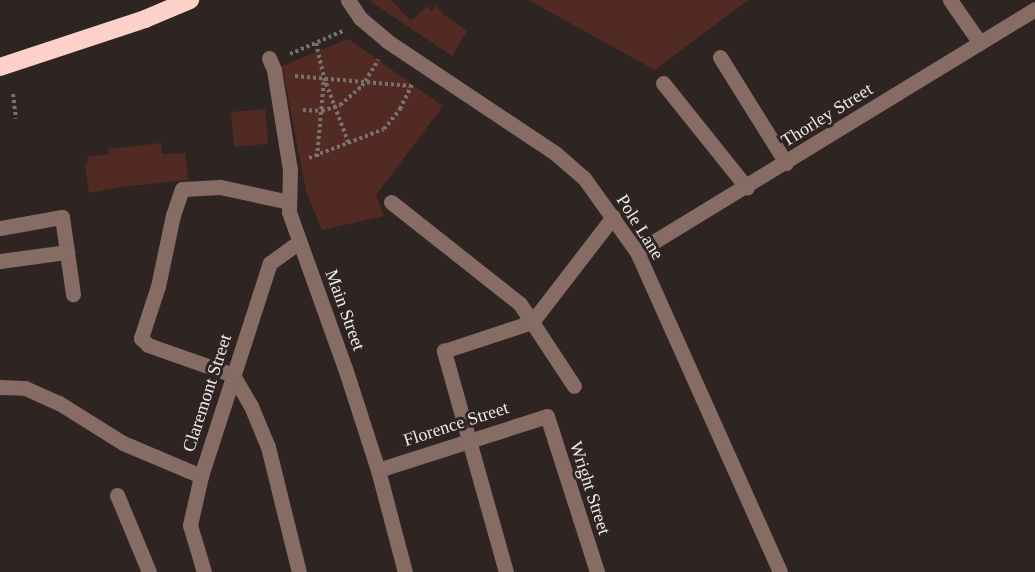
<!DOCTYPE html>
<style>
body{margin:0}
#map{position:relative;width:1035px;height:572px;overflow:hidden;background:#2e2523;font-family:"Times New Roman",serif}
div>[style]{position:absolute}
.green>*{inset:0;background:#512a23;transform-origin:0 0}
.path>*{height:4px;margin-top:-2px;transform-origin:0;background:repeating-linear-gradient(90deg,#7b7270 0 3px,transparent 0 6px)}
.minor>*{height:15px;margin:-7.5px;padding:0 7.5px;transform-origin:7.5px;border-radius:7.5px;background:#876b65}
.highway>*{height:18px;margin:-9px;padding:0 9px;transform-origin:9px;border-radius:9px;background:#fbd1c8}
span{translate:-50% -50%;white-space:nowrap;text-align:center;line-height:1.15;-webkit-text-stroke:6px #2e2523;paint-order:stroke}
.street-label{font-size:18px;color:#f0e9e7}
</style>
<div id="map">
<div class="green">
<div style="clip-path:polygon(373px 0,391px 0,411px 21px,427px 6px,431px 11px,436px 6px,444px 15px,467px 31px,452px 56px,371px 2px)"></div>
<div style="clip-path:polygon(528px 0,748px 0,655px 70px)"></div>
<div style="clip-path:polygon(348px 39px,443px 106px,376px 195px,384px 216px,322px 230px,306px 191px,282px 66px)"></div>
<div style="left:265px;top:109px;width:35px;height:34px;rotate:85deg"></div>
<div style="clip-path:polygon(161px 143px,162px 154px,185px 153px,188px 180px,121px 187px,89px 193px,85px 164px,88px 164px,87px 157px,109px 154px,108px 149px)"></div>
</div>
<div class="path">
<div style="left:316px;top:43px;width:36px;rotate:77deg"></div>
<div style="left:324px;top:78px;width:71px;rotate:69.3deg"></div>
<div style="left:290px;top:54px;width:58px;rotate:-23.5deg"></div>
<div style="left:295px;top:76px;width:116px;rotate:4.9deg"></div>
<div style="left:13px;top:94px;width:25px;rotate:83deg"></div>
<div style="left:303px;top:110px;width:19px;rotate:3deg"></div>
<div style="left:322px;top:111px;width:19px;rotate:-18deg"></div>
<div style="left:340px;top:105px;width:29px;rotate:-41deg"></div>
<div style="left:362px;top:86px;width:31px;rotate:-58deg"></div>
<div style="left:317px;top:157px;width:78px;rotate:-84.9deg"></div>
<div style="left:309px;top:158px;width:80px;rotate:-21.1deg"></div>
<div style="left:384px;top:129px;width:26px;rotate:-51deg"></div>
<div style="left:400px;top:109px;width:28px;rotate:-64deg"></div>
</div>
<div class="minor">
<div style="left:348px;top:0;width:22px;rotate:56deg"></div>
<div style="left:360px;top:18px;width:35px;rotate:40deg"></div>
<div style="left:387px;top:41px;width:202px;rotate:33.7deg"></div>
<div style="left:555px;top:153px;width:38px;rotate:41deg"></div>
<div style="left:584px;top:178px;width:91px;rotate:54.4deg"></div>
<div style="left:637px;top:252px;width:350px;rotate:65.9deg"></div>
<div style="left:950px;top:0;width:52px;rotate:55.1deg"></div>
<div style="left:720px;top:57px;width:125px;rotate:58.1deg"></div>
<div style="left:269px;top:58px;width:13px;rotate:67deg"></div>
<div style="left:274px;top:70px;width:101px;rotate:80.9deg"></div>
<div style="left:290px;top:170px;width:42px;rotate:91.4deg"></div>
<div style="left:289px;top:212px;width:166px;rotate:70.3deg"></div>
<div style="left:345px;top:368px;width:107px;rotate:72.1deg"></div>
<div style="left:378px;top:470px;width:106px;rotate:75.2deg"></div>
<div style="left:663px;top:83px;width:134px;rotate:51.3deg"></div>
<div style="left:289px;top:202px;width:71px;rotate:-167.7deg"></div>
<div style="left:220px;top:187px;width:38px;rotate:177deg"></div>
<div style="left:182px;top:189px;width:28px;rotate:109deg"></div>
<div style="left:173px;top:215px;width:73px;rotate:101.9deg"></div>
<div style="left:158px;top:286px;width:55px;rotate:108.1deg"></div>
<div style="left:141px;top:338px;width:10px;rotate:45deg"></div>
<div style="left:148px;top:345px;width:90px;rotate:19.4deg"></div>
<div style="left:233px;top:375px;width:36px;rotate:60deg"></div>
<div style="left:251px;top:406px;width:44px;rotate:67.5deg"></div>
<div style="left:268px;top:447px;width:129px;rotate:76.1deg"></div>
<div style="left:391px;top:202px;width:164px;rotate:38.3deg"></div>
<div style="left:520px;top:304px;width:98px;rotate:56.6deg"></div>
<div style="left:0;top:228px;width:63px;rotate:-10.1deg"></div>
<div style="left:62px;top:217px;width:78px;rotate:81.9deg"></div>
<div style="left:637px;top:252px;width:466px;rotate:-31.4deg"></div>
<div style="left:0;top:261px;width:68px;rotate:-7.7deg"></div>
<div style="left:0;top:387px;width:25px;rotate:2deg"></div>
<div style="left:25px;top:388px;width:37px;rotate:24deg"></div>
<div style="left:59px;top:403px;width:75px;rotate:32deg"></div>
<div style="left:123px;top:443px;width:85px;rotate:22.9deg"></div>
<div style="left:378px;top:470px;width:177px;rotate:-17.7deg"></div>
<div style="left:547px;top:416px;width:164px;rotate:72.2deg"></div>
<div style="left:117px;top:495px;width:83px;rotate:67.4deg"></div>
<div style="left:204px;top:572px;width:49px;rotate:-106.6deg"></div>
<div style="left:190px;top:525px;width:50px;rotate:-77.3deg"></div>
<div style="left:201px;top:476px;width:224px;rotate:-72.1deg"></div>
<div style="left:270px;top:263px;width:36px;rotate:-36deg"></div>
<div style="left:506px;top:572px;width:230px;rotate:-105.7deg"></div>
<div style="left:444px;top:351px;width:93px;rotate:-18.2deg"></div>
<div style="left:532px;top:322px;width:133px;rotate:-52.4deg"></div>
</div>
<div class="highway">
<div style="left:0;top:67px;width:153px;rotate:-18.3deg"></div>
<div style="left:145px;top:19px;width:49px;rotate:-22.9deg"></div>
</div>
<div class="street-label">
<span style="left:827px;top:115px;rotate:-32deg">Thorley Street</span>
<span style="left:640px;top:227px;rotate:58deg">Pole Lane</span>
<span style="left:345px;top:310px;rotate:70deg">Main Street</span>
<span style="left:207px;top:393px;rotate:-72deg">Claremont Street</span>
<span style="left:456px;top:424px;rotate:-18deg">Florence Street</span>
<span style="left:590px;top:488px;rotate:72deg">Wright Street</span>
</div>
</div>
